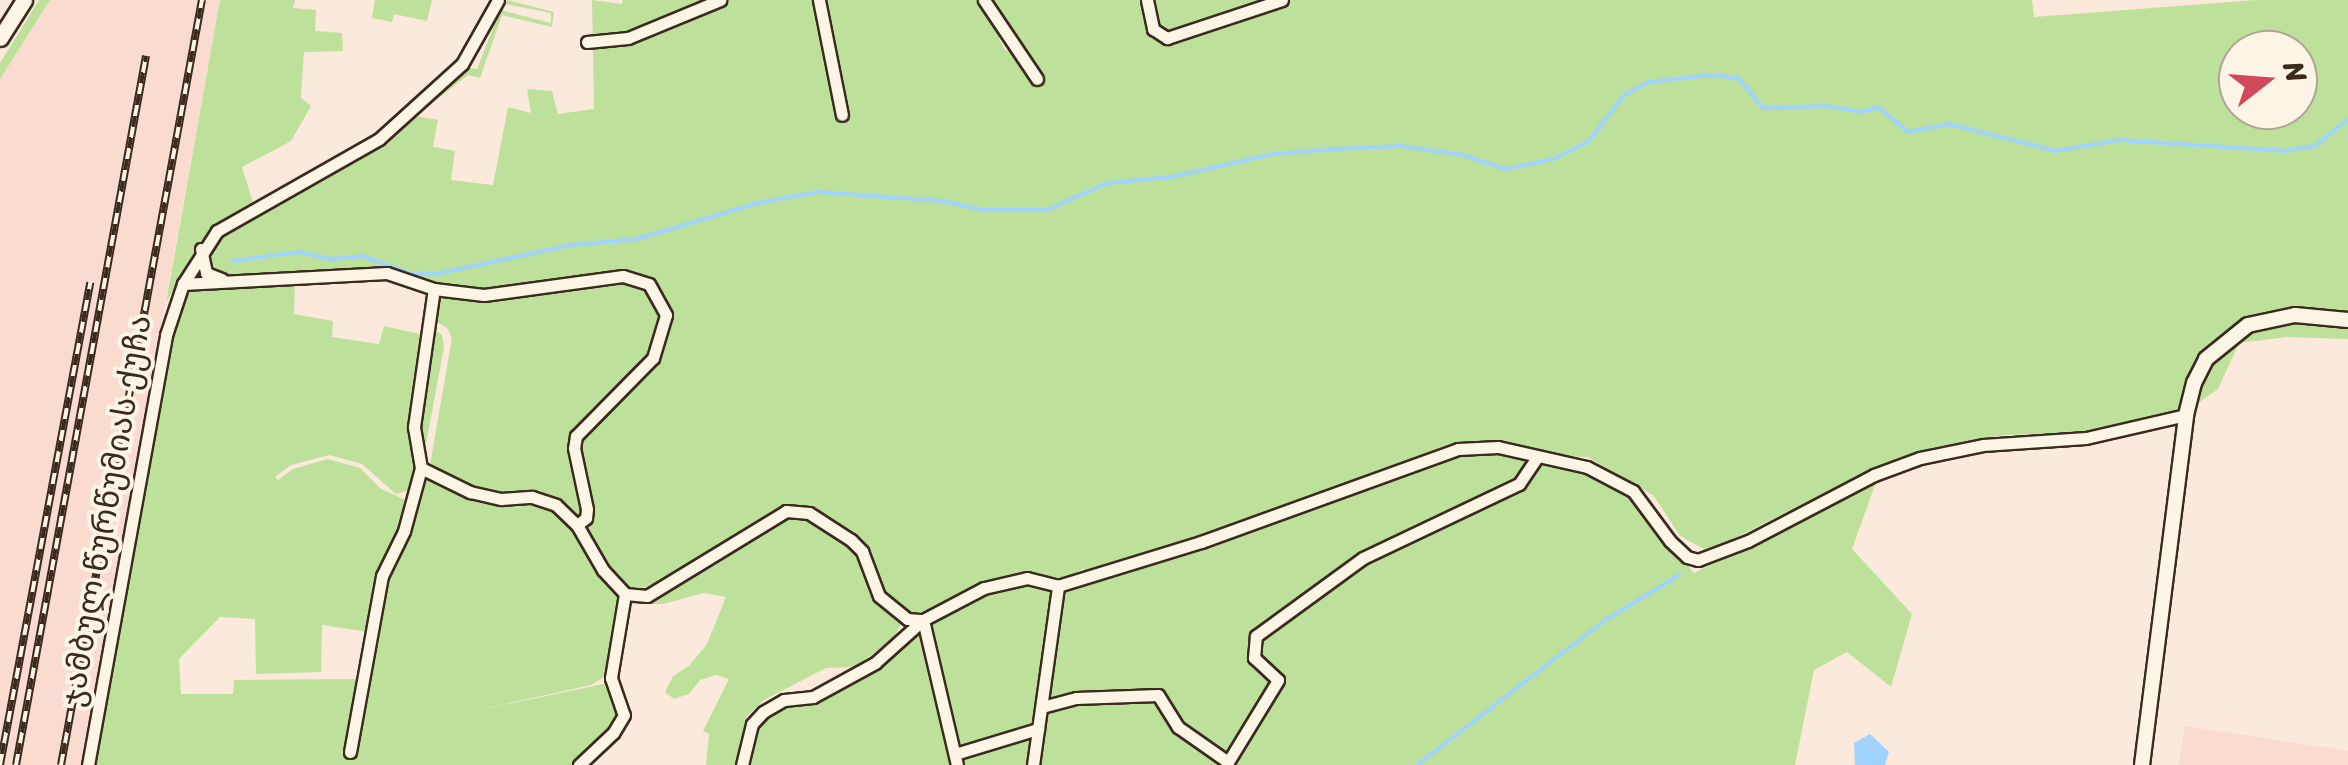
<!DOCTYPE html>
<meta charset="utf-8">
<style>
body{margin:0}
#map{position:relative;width:2348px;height:765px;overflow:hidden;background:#fbe9db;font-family:Sriracha,"Noto Sans Georgian",sans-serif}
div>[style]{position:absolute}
.built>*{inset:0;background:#f9dbcf}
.green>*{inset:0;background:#bde09b}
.water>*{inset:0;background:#a0d3fe}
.stream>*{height:4px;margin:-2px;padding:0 2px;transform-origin:2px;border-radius:2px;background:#a0d3fe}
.roads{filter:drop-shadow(2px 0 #3b2a1e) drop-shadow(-2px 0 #3b2a1e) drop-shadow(0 2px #3b2a1e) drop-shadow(0 -2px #3b2a1e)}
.minor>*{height:11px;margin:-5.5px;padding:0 5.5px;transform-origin:5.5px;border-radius:5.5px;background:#fcf5e5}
.tertiary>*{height:14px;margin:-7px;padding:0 7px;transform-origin:7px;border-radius:7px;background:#fcf5e5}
.secondary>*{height:15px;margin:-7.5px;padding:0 7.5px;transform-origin:7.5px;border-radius:7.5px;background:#fcf5e5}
.rail>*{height:8px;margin-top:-4px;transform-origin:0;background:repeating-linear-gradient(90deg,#fcf5e5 0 11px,#3b2a1e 0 22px);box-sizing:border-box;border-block:2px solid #3b2a1e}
span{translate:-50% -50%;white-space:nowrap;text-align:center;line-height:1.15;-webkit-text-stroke:8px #fcf5e5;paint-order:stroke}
.street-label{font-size:32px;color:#3b2a1e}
.north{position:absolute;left:2218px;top:30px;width:100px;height:100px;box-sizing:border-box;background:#fcf5e5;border:2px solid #afa495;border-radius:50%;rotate:73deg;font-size:28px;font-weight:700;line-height:40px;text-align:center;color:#3b2a1e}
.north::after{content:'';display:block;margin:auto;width:35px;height:45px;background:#d1495b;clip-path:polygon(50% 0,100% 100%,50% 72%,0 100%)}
</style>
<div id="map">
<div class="built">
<div style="clip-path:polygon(50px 0,220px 0,81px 765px,0 765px,0 79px)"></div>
<div style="clip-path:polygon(2185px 726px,2348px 751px,2348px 765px,2179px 765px)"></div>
</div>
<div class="green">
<div style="clip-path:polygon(39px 0,50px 0,0 79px,0 63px)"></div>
<div style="clip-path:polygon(220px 0,295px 0,293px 8px,316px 10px,315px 31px,342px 33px,343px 51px,304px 52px,301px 98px,311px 106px,291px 141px,242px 167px,254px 206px,219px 224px,196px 248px,166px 303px)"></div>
<div style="clip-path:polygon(375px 0,432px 0,427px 21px,394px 14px,392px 22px,372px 18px)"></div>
<div style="clip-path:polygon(evenodd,507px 0,554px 12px,552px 27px,502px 15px,480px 78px,468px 75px,416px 116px,438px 120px,433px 147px,455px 151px,451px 180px,493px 185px,508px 107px,531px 113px,527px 89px,552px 91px,558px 114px,594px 109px,592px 0,622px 4px,623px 0,816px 0,834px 65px,837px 54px,827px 32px,822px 0,979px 0,1002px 34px,999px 39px,1005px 50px,1014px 51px,989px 0,1145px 0,1151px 39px,1168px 41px,1200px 34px,1195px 29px,1159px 30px,1151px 0,2032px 0,2034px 17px,2256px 0,2348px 0,2348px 339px,2287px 337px,2239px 343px,2218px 389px,2194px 406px,2088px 432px,2004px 435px,1935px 447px,1864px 473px,1727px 542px,1704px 549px,1680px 536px,1654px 496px,1588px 457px,1542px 455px,1501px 441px,1449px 444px,1297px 504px,1085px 575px,1084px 569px,1063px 578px,1028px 573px,985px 582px,923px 614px,898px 610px,880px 587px,868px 549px,857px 536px,828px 516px,804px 506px,776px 509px,671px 578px,632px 591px,620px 585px,567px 511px,470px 490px,430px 465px,452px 338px,447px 328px,433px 320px,436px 294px,390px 270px,226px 274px,215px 272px,206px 257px,224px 234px,324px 181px,469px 68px,477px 69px,500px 10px,551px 23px,551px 13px,505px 4px,507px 0,2238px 50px,2298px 50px,2298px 110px,2238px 110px,2238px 50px)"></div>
<div style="clip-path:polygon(295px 281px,294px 314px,333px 321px,332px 337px,379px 344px,384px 326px,424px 335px,411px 426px,417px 463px,413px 489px,396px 494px,362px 464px,329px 455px,291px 465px,275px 477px,278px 480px,293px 469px,328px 459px,360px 468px,381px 489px,408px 501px,403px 529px,380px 574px,369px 632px,322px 625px,321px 672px,256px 674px,255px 619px,220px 617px,179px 659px,181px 694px,233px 694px,234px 680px,358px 679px,347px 753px,352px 754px,384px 575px,407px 530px,423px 477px,469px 495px,500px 501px,532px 499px,556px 508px,574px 526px,618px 593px,608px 675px,591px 685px,451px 716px,608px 683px,616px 693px,621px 715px,575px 765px,92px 765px,176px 307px,193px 289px)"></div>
<div style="clip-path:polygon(433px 328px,442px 335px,444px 347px,426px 444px,421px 447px,417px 433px)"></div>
<div style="clip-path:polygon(1479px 451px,1499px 452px,1603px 480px,1629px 496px,1694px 573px,1876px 482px,1852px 549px,1912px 614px,1891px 687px,1847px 652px,1814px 670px,1795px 765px,1040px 765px,1064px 590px)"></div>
<div style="clip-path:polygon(803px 514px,858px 550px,871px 585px,885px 610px,901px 621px,900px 626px,893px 639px,855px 667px,826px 668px,764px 700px,746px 717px,737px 765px,706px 765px,709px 734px,703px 731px,729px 679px,716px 675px,700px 680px,689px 694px,674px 699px,665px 692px,673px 676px,689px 666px,707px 644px,726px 597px,704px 593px,663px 604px,631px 604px,632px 599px,774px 518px)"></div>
<div style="clip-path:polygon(1025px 583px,1052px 589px,1028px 765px,748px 765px,757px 725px,778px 707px,815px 702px,850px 686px,877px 671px,916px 629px,990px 591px)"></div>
</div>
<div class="water">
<div style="clip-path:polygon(1870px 734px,1889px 752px,1885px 765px,1855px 765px,1854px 743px)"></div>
</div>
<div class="stream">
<div style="left:232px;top:261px;width:67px;rotate:-7.8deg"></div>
<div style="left:298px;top:252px;width:34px;rotate:12deg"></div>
<div style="left:331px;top:259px;width:32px;rotate:-5deg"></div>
<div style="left:363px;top:256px;width:49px;rotate:20.3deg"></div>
<div style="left:409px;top:273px;width:27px;rotate:2deg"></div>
<div style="left:436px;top:274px;width:138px;rotate:-12.1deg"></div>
<div style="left:571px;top:245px;width:66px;rotate:-5.2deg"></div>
<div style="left:637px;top:239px;width:126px;rotate:-16.6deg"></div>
<div style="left:758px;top:203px;width:61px;rotate:-10.4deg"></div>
<div style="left:818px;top:192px;width:124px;rotate:4.2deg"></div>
<div style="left:942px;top:201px;width:43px;rotate:12.1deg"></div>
<div style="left:984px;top:210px;width:63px"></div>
<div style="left:1047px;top:210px;width:66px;rotate:-24.2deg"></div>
<div style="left:1107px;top:183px;width:64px;rotate:-5.4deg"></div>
<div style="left:1171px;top:177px;width:105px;rotate:-12.7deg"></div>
<div style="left:1273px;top:154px;width:61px;rotate:-4.7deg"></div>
<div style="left:1334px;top:149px;width:67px;rotate:-2.6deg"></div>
<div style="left:1401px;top:146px;width:62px;rotate:8.4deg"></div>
<div style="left:1462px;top:155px;width:46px;rotate:17.7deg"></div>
<div style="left:1506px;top:169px;width:48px;rotate:-12deg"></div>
<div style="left:1553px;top:159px;width:39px;rotate:-26deg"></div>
<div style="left:1588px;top:142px;width:59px;rotate:-52.5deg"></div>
<div style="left:1624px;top:95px;width:28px;rotate:-27deg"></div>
<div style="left:1649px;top:82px;width:61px;rotate:-6.5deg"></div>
<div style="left:1710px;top:75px;width:28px;rotate:6deg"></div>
<div style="left:1738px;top:78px;width:39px;rotate:50deg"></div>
<div style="left:1763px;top:108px;width:63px;rotate:-1.8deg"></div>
<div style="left:1826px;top:106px;width:36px;rotate:9deg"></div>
<div style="left:1862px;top:112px;width:17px;rotate:-17deg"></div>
<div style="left:1878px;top:107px;width:39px;rotate:40deg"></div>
<div style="left:1908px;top:132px;width:42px;rotate:-11deg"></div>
<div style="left:1949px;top:124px;width:110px;rotate:14.2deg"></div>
<div style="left:2056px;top:151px;width:64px;rotate:-9.9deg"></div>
<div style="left:2119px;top:140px;width:164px;rotate:3.8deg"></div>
<div style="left:2283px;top:151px;width:32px;rotate:-9deg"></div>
<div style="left:2315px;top:146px;width:43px;rotate:-39.3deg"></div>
<div style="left:1417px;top:765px;width:236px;rotate:-37.6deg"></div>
<div style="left:1604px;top:621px;width:88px;rotate:-31.5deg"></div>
</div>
<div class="roads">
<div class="minor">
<div style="left:819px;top:0;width:117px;rotate:78.7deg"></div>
<div style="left:984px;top:0;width:95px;rotate:56.1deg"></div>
<div style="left:1147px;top:0;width:30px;rotate:78deg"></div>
<div style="left:1153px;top:29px;width:17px;rotate:33deg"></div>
<div style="left:1167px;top:38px;width:121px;rotate:-18.3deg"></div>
<div style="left:587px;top:42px;width:41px;rotate:-5.6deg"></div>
<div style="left:628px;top:38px;width:100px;rotate:-22.4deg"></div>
<div style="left:201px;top:249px;width:25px;rotate:78deg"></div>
<div style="left:206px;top:273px;width:17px;rotate:21deg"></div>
<div style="left:183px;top:284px;width:204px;rotate:-3.1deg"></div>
<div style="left:387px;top:273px;width:50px;rotate:18.8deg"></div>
<div style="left:434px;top:289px;width:50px;rotate:6.8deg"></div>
<div style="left:484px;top:295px;width:140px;rotate:-7.8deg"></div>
<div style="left:623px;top:276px;width:27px;rotate:17deg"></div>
<div style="left:649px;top:284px;width:35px;rotate:61deg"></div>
<div style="left:666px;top:315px;width:45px;rotate:106.8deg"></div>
<div style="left:653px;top:358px;width:110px;rotate:134.6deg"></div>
<div style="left:576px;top:436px;width:12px;rotate:99deg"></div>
<div style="left:574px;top:448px;width:62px;rotate:78deg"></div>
<div style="left:587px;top:509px;width:9px;rotate:96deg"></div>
<div style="left:586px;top:518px;width:11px;rotate:142deg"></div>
<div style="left:421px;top:468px;width:55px;rotate:26.1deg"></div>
<div style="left:470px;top:492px;width:32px;rotate:13deg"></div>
<div style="left:501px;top:499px;width:31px;rotate:-4deg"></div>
<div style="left:532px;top:497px;width:25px;rotate:18deg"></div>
<div style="left:556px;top:505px;width:29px;rotate:44deg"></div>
<div style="left:577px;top:525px;width:52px;rotate:60deg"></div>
<div style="left:603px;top:570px;width:33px;rotate:47deg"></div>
<div style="left:625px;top:594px;width:85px;rotate:99.5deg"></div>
<div style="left:611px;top:678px;width:39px;rotate:71deg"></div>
<div style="left:624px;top:715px;width:21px;rotate:121deg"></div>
<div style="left:613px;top:733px;width:47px;rotate:136.7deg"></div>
<div style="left:625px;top:594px;width:22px;rotate:5deg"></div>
<div style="left:647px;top:596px;width:163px;rotate:-31.4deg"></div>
<div style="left:786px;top:511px;width:23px;rotate:5deg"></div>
<div style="left:809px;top:513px;width:50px;rotate:32.7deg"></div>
<div style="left:851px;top:540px;width:16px;rotate:45deg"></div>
<div style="left:862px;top:551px;width:48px;rotate:69.3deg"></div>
<div style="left:879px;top:596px;width:36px;rotate:39deg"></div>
<div style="left:907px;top:619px;width:16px;rotate:4deg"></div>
<div style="left:923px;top:620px;width:69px;rotate:-27.7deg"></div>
<div style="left:984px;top:588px;width:44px;rotate:-13.1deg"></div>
<div style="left:1027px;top:578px;width:32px;rotate:14deg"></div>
<div style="left:1042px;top:707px;width:35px;rotate:-15deg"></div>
<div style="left:1076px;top:698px;width:82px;rotate:-2.1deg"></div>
<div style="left:1158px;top:695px;width:38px;rotate:58deg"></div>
<div style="left:1178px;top:727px;width:61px;rotate:35deg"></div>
<div style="left:1228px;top:762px;width:96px;rotate:-58.6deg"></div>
<div style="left:1278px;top:680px;width:33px;rotate:-137deg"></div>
<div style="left:1254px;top:658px;width:22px;rotate:-85deg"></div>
<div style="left:1256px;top:636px;width:132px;rotate:-36.1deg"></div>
<div style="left:1363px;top:558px;width:173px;rotate:-25.4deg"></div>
<div style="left:1519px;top:484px;width:30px;rotate:-56deg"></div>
<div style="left:350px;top:752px;width:179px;rotate:-79.7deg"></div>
<div style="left:382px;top:576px;width:50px;rotate:-63.9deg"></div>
<div style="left:404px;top:531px;width:65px;rotate:-74.9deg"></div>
<div style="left:421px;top:468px;width:42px;rotate:-99.7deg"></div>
<div style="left:414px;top:427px;width:139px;rotate:-81.8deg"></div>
<div style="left:955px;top:754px;width:87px;rotate:-16.8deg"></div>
<div style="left:88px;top:765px;width:437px;rotate:-79.7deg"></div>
<div style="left:166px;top:335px;width:54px;rotate:-71.6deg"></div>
<div style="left:183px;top:284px;width:63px;rotate:-57.3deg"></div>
<div style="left:217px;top:231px;width:186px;rotate:-29.6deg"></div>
<div style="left:379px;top:139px;width:112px;rotate:-42.1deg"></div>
<div style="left:462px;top:64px;width:73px;rotate:-60.6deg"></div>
<div style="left:742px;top:765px;width:42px;rotate:-76.3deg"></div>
<div style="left:752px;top:724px;width:16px;rotate:-47deg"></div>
<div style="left:763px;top:712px;width:24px;rotate:-30deg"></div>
<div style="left:784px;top:700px;width:29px;rotate:-6deg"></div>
<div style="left:813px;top:697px;width:71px;rotate:-28.7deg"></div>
<div style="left:875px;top:663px;width:64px;rotate:-41.9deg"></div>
<div style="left:923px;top:620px;width:149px;rotate:76.8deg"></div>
<div style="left:1033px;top:765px;width:181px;rotate:-82deg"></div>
<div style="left:1058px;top:586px;width:150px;rotate:-17.1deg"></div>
<div style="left:1201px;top:542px;width:273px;rotate:-19.9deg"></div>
<div style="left:1458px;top:449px;width:40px;rotate:-2.9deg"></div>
<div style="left:1498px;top:447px;width:91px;rotate:12.7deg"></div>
<div style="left:1587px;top:467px;width:52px;rotate:27.6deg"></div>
<div style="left:1633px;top:491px;width:62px;rotate:53.5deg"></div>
<div style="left:1670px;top:541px;width:23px;rotate:43deg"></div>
<div style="left:1687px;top:557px;width:11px;rotate:15deg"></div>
<div style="left:1698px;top:560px;width:53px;rotate:-20.8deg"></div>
<div style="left:1748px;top:541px;width:142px;rotate:-27.6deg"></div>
<div style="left:1874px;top:475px;width:49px;rotate:-20.3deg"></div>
<div style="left:1920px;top:458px;width:64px;rotate:-11.7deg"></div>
<div style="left:1983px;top:445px;width:103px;rotate:-3.9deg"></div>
<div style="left:2086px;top:438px;width:103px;rotate:-13deg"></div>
</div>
<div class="tertiary">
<div style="left:2142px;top:765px;width:353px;rotate:-82.8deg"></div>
<div style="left:2186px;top:415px;width:33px;rotate:-76deg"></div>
<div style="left:2194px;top:383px;width:27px;rotate:-63deg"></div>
<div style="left:2206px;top:359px;width:54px;rotate:-39deg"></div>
<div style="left:2248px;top:325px;width:48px;rotate:-12deg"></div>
<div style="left:2295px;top:315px;width:53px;rotate:5.4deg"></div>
</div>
<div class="secondary">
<div style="left:0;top:38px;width:45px;rotate:-57.7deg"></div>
</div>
</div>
<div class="rail">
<div style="left:0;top:765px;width:491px;rotate:-79.4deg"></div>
<div style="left:16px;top:765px;width:721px;rotate:-79.61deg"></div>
<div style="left:61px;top:765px;width:778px;rotate:-79.56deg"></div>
</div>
<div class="street-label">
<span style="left:107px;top:511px;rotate:-80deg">ჯამბულ წურწუმიას ქუჩა</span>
</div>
<div class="north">N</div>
</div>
